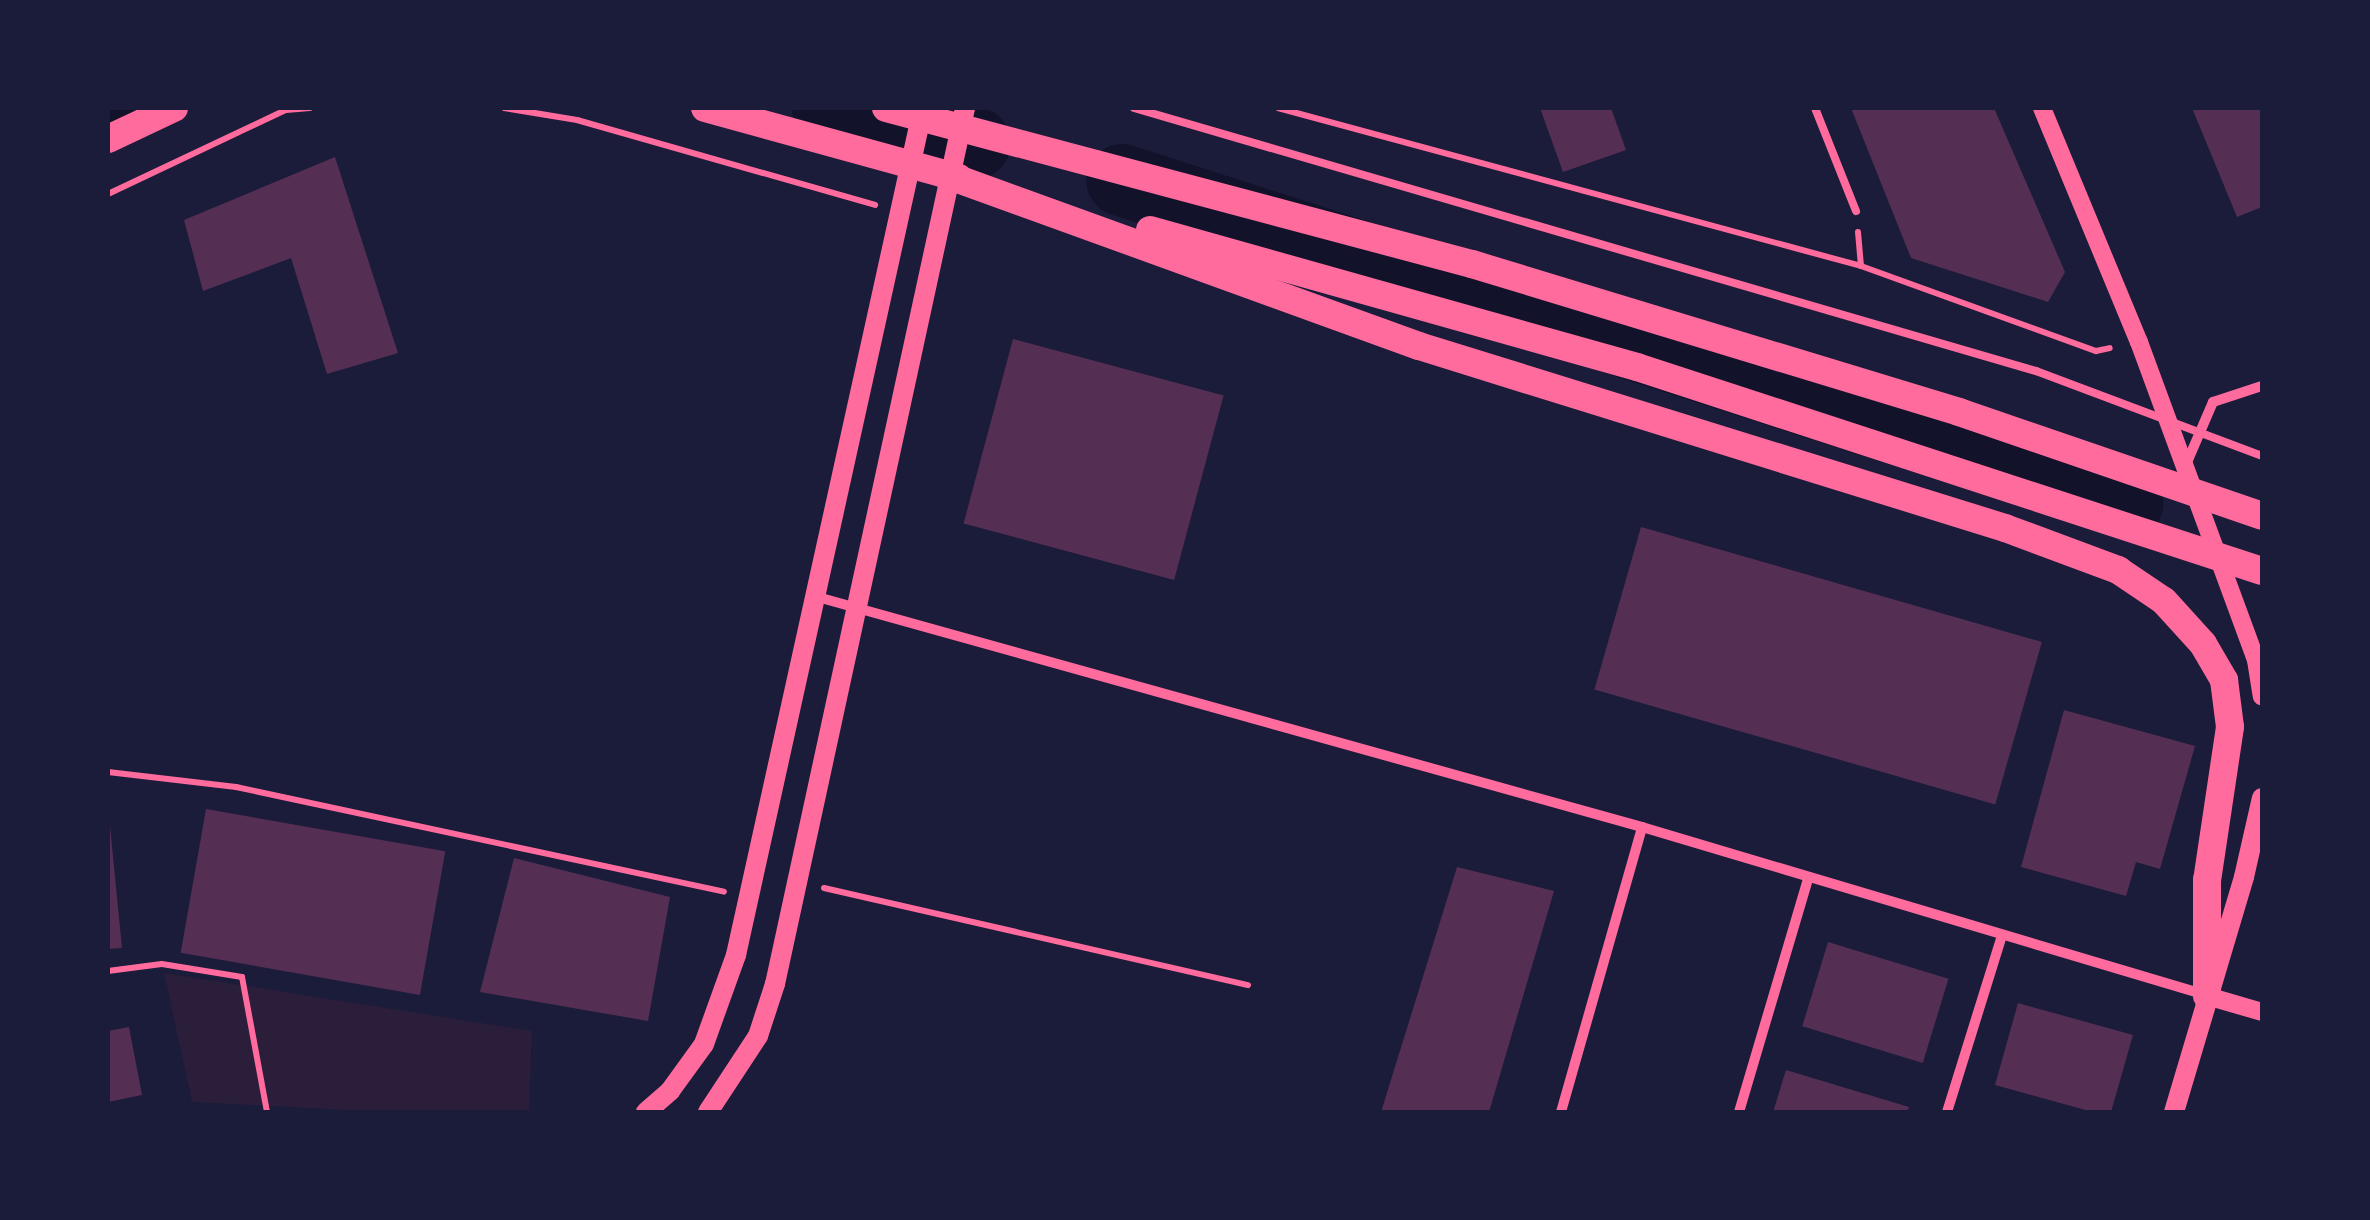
<!DOCTYPE html>
<style>
body{margin:0}
#map{position:relative;width:2370px;height:1220px;overflow:hidden;background:#1b1b3a;font-family:"Titillium Web",sans-serif}
div>[style]{position:absolute}
.green>*{inset:0;background:#2a1e3b}
.river>*{height:72px;margin:-36px;padding:0 36px;transform-origin:36px;border-radius:36px;background:#12122b}
.building>*{inset:0;background:#542f53;transform-origin:0 0}
.path>*{height:6px;margin:-3px;padding:0 3px;transform-origin:3px;border-radius:3px;background:#ff6b9d}
.service>*{height:8px;margin:-4px;padding:0 4px;transform-origin:4px;border-radius:4px;background:#ff6b9d}
.minor>*{height:10px;margin:-5px;padding:0 5px;transform-origin:5px;border-radius:5px;background:#ff6b9d}
.tertiary>*{height:18px;margin:-9px;padding:0 9px;transform-origin:9px;border-radius:9px;background:#ff6b9d}
.secondary>*{height:20px;margin:-10px;padding:0 10px;transform-origin:10px;border-radius:10px;background:#ff6b9d}
.trunk>*{height:28px;margin:-14px;padding:0 14px;transform-origin:14px;border-radius:14px;background:#ff6b9d}
span{translate:-50% -50%;white-space:nowrap;text-align:center;line-height:1.15;-webkit-text-stroke:9px #1b1b3a;paint-order:stroke}
.frame{position:absolute;inset:0;border:110px solid #1b1b3a;pointer-events:none}
</style>
<div id="map">
<div class="green">
<div style="clip-path:polygon(164px 973px,532px 1031px,529px 1112px,389px 1112px,192px 1102px)"></div>
</div>
<div class="river">
<div style="left:828px;top:108px;width:151px;rotate:13.4deg"></div>
<div style="left:108px;top:115px;width:15px;rotate:-28deg"></div>
<div style="left:1122px;top:180px;width:1056px;rotate:17.82deg"></div>
</div>
<div class="building">
<div style="clip-path:polygon(1540px 108px,1611px 108px,1626px 150px,1563px 172px)"></div>
<div style="clip-path:polygon(1851px 108px,1994px 108px,2065px 272px,2048px 302px,1911px 258px)"></div>
<div style="clip-path:polygon(2192px 108px,2262px 108px,2262px 207px,2237px 217px)"></div>
<div style="clip-path:polygon(335px 157px,398px 353px,327px 374px,291px 258px,203px 291px,184px 220px)"></div>
<div style="left:1013px;top:339px;width:218px;height:191px;rotate:15deg"></div>
<div style="left:1641px;top:527px;width:417px;height:169px;rotate:16deg"></div>
<div style="clip-path:polygon(2064px 710px,2195px 746px,2160px 869px,2136px 862px,2126px 896px,2021px 867px)"></div>
<div style="left:206px;top:809px;width:243px;height:146px;rotate:10deg"></div>
<div style="clip-path:polygon(110px 826px,122px 948px,108px 949px,108px 827px)"></div>
<div style="clip-path:polygon(514px 858px,670px 897px,648px 1021px,480px 992px)"></div>
<div style="clip-path:polygon(1457px 867px,1554px 891px,1489px 1112px,1381px 1112px)"></div>
<div style="left:1828px;top:942px;width:126px;height:88px;rotate:17deg"></div>
<div style="clip-path:polygon(2018px 1003px,2133px 1035px,2111px 1112px,2093px 1112px,1995px 1085px)"></div>
<div style="clip-path:polygon(129px 1027px,142px 1095px,108px 1102px,108px 1031px)"></div>
<div style="clip-path:polygon(1786px 1070px,1909px 1107px,1907px 1112px,1773px 1112px)"></div>
</div>
<div class="path">
<div style="left:504px;top:108px;width:74px;rotate:9.3deg"></div>
<div style="left:577px;top:120px;width:310px;rotate:15.9deg"></div>
<div style="left:1278px;top:108px;width:604px;rotate:15.16deg"></div>
<div style="left:1861px;top:266px;width:250px;rotate:19.9deg"></div>
<div style="left:2096px;top:351px;width:14px;rotate:-12deg"></div>
<div style="left:108px;top:194px;width:197px;rotate:-25.3deg"></div>
<div style="left:286px;top:110px;width:24px;rotate:-5deg"></div>
<div style="left:1858px;top:232px;width:34px;rotate:85deg"></div>
<div style="left:108px;top:772px;width:129px;rotate:6.7deg"></div>
<div style="left:236px;top:787px;width:499px;rotate:12.1deg"></div>
<div style="left:824px;top:888px;width:435px;rotate:12.9deg"></div>
<div style="left:108px;top:971px;width:54px;rotate:-7.4deg"></div>
<div style="left:162px;top:964px;width:81px;rotate:9.2deg"></div>
<div style="left:242px;top:977px;width:137px;rotate:79.5deg"></div>
</div>
<div class="service">
<div style="left:1134px;top:108px;width:940px;rotate:16.26deg"></div>
<div style="left:2036px;top:371px;width:241px;rotate:20.6deg"></div>
<div style="left:1815px;top:108px;width:111px;rotate:68.3deg"></div>
</div>
<div class="minor">
<div style="left:2185px;top:467px;width:71px;rotate:-66.7deg"></div>
<div style="left:2213px;top:402px;width:52px;rotate:-18.1deg"></div>
<div style="left:814px;top:596px;width:860px;rotate:15.59deg"></div>
<div style="left:1642px;top:827px;width:588px;rotate:16.59deg"></div>
<div style="left:1561px;top:1112px;width:296px;rotate:-74.1deg"></div>
<div style="left:1739px;top:1112px;width:243px;rotate:-73.5deg"></div>
<div style="left:1947px;top:1112px;width:185px;rotate:-72.7deg"></div>
</div>
<div class="tertiary">
<div style="left:2042px;top:108px;width:253px;rotate:67.5deg"></div>
<div style="left:2139px;top:342px;width:339px;rotate:69.8deg"></div>
<div style="left:2256px;top:660px;width:37px;rotate:81deg"></div>
<div style="left:2207px;top:996px;width:57px;rotate:16.2deg"></div>
</div>
<div class="secondary">
<div style="left:646px;top:1112px;width:32px;rotate:-41deg"></div>
<div style="left:670px;top:1091px;width:58px;rotate:-54.1deg"></div>
<div style="left:704px;top:1044px;width:95px;rotate:-70.2deg"></div>
<div style="left:736px;top:955px;width:867px;rotate:-77.55deg"></div>
<div style="left:708px;top:1112px;width:91px;rotate:-56.7deg"></div>
<div style="left:758px;top:1036px;width:55px;rotate:-71.9deg"></div>
<div style="left:775px;top:984px;width:896px;rotate:-77.76deg"></div>
<div style="left:2174px;top:1112px;width:245px;rotate:-73.4deg"></div>
<div style="left:2244px;top:877px;width:81px;rotate:-77.2deg"></div>
</div>
<div class="trunk">
<div style="left:705px;top:108px;width:263px;rotate:15.4deg"></div>
<div style="left:886px;top:108px;width:606px;rotate:14.91deg"></div>
<div style="left:1472px;top:264px;width:509px;rotate:16.9deg"></div>
<div style="left:1959px;top:412px;width:320px;rotate:18.9deg"></div>
<div style="left:108px;top:139px;width:73px;rotate:-25.2deg"></div>
<div style="left:944px;top:174px;width:505px;rotate:19.91deg"></div>
<div style="left:1419px;top:346px;width:614px;rotate:17.25deg"></div>
<div style="left:2005px;top:528px;width:121px;rotate:20.4deg"></div>
<div style="left:2118px;top:570px;width:55px;rotate:34deg"></div>
<div style="left:2164px;top:601px;width:58px;rotate:47.8deg"></div>
<div style="left:2203px;top:644px;width:42px;rotate:59.7deg"></div>
<div style="left:2224px;top:680px;width:47px;rotate:82.7deg"></div>
<div style="left:2230px;top:727px;width:155px;rotate:98.5deg"></div>
<div style="left:2207px;top:880px;width:116px;rotate:90deg"></div>
<div style="left:1150px;top:230px;width:506px;rotate:15.71deg"></div>
<div style="left:1637px;top:367px;width:657px;rotate:18.08deg"></div>
</div>
<div class="frame"></div>
</div>
